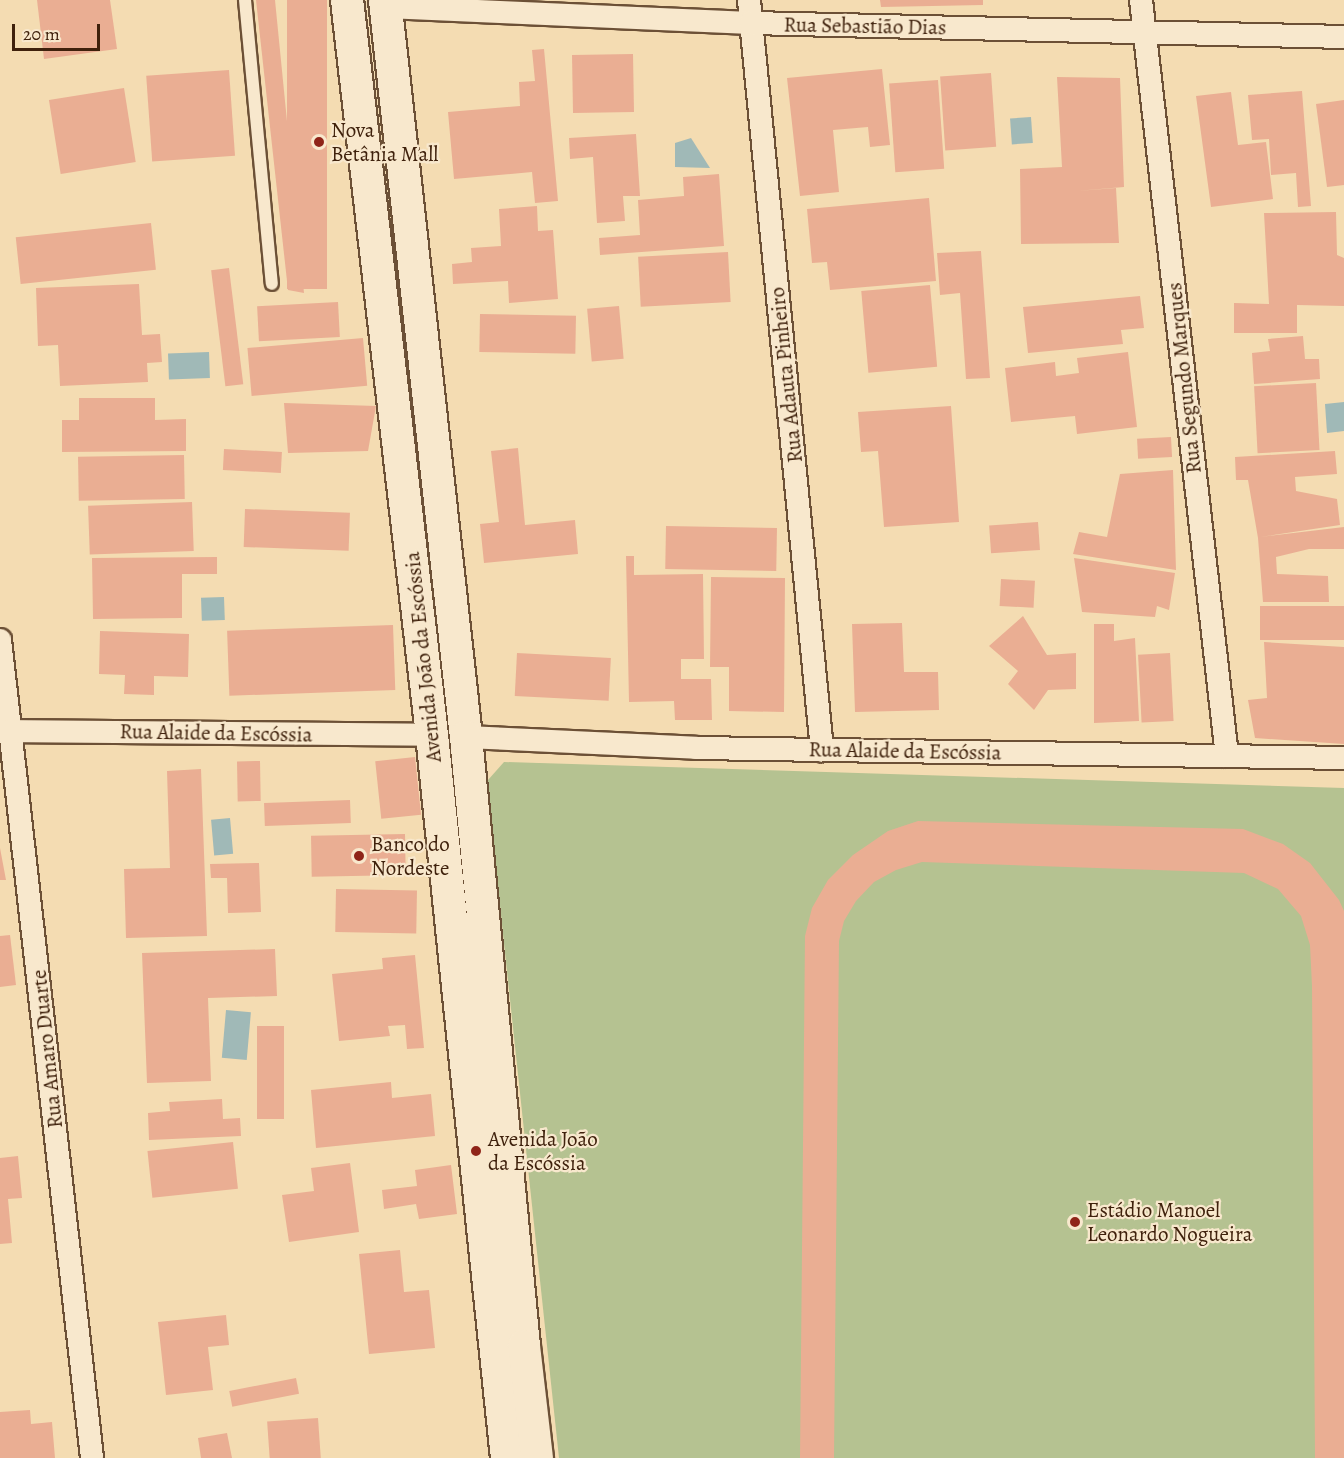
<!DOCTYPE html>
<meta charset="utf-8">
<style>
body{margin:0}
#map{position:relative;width:1344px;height:1458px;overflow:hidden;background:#f4dcb2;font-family:Alegreya,serif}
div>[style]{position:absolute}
.green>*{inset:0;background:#b5c291}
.water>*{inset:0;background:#a0b9b7;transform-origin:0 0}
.building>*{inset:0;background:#eaae93;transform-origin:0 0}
.roads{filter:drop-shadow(2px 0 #6c5036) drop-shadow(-2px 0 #6c5036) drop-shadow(0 2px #6c5036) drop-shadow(0 -2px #6c5036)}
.lane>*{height:12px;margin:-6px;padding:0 6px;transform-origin:6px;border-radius:6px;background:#f8e8cd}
.street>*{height:22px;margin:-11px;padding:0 11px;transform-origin:11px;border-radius:11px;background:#f8e8cd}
.secondary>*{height:32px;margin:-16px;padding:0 16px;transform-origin:16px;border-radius:16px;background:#f8e8cd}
.dots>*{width:16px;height:16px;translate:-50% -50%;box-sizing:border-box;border:3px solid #f8e8cd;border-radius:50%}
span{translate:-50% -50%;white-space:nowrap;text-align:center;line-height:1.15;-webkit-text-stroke:4.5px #f8e8cd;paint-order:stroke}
.street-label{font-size:21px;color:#3f210c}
.poi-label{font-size:21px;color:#3f210c}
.left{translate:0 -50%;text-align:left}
.scale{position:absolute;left:12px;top:24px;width:88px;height:27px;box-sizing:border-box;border:3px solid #3f210c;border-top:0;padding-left:8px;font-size:18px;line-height:21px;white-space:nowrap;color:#3f210c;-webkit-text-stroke:4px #f8e8cd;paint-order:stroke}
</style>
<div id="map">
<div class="green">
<div style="clip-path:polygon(504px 762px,1344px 788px,1344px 1458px,559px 1458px,489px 803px,488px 780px)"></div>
</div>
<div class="water">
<div style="left:1031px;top:117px;width:26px;height:21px;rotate:86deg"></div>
<div style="clip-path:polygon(691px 138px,710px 168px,675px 167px,675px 143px)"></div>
<div style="left:209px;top:352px;width:26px;height:41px;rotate:88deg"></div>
<div style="clip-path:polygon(1344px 402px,1344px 431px,1327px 433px,1325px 404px)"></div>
<div style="left:224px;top:597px;width:23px;height:23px;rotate:88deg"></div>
<div style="left:230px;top:818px;width:36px;height:19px;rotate:85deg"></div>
<div style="left:226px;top:1010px;width:25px;height:48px;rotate:5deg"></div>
</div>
<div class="building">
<div style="clip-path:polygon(37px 0,110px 0,117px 49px,44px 59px)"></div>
<div style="clip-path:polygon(256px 0,275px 0,304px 293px,288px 290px)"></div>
<div style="left:287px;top:0;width:40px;height:289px"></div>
<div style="clip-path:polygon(880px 0,983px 0,983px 5px,881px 7px)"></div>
<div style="clip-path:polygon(544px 49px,558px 201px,535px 203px,532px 172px,454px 179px,448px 112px,520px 106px,519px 82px,535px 81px,532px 50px)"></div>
<div style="left:633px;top:54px;width:58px;height:61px;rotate:89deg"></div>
<div style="clip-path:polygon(882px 69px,890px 145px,870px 147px,868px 127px,833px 130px,839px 192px,800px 196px,787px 78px)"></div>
<div style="left:229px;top:70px;width:86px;height:83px;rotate:86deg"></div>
<div style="left:991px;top:73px;width:74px;height:51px;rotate:86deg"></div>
<div style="clip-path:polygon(1057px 77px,1120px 78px,1124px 187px,1076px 191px,1116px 188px,1119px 243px,1021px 244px,1020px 169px,1062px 167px)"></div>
<div style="left:938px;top:80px;width:89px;height:49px;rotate:86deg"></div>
<div style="left:124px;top:88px;width:75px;height:76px;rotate:81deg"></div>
<div style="clip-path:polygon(1302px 91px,1311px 206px,1298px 207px,1296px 173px,1271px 175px,1269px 139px,1252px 140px,1248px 95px)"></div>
<div style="clip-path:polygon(1231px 92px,1238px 145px,1266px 142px,1273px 199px,1211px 207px,1196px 96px)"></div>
<div style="clip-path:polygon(1344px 100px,1344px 185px,1327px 187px,1316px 104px)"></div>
<div style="clip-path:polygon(636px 134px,640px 196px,623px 196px,625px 221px,597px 223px,593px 157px,570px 159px,569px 138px)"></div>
<div style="clip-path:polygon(719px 174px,724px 246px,600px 255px,599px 238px,640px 235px,638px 200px,684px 196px,683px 177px)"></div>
<div style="clip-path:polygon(929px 198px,936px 281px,830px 290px,827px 262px,812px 263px,807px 209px)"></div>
<div style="clip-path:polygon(537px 206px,538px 231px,553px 230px,558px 299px,509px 303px,508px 281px,453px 284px,452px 264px,472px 262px,471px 248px,501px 246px,499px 209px)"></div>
<div style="clip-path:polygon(1336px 212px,1337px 255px,1344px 258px,1344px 306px,1297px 305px,1297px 333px,1234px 333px,1234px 303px,1269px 304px,1264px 213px)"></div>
<div style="left:151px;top:223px;width:47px;height:136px;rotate:84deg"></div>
<div style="clip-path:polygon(981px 251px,990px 378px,966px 379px,960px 293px,940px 295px,937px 253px)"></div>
<div style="left:728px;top:252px;width:50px;height:90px;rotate:87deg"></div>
<div style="left:229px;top:268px;width:117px;height:18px;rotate:83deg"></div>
<div style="clip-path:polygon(139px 284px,142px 335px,160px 334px,162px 362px,147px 363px,148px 382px,60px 386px,58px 345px,38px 346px,36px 288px)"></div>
<div style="left:930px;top:285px;width:82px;height:69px;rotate:85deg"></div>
<div style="clip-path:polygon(1140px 296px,1144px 328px,1121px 330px,1123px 344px,1028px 353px,1023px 307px)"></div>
<div style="left:338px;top:302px;width:35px;height:81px;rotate:87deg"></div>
<div style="left:619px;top:306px;width:53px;height:32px;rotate:85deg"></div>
<div style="left:480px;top:314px;width:96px;height:38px;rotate:1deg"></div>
<div style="clip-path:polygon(1303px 336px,1305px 359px,1319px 359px,1320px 379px,1254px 384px,1252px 353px,1270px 351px,1268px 339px)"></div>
<div style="left:363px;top:338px;width:48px;height:116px;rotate:85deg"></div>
<div style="clip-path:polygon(1128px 352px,1137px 427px,1077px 434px,1075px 416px,1011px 422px,1005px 368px,1055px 362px,1056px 376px,1079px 373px,1077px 358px)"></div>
<div style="left:1316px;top:383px;width:67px;height:62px;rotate:87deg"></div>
<div style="clip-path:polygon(79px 398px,155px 398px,155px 420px,186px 419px,186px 451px,62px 452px,62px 420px,79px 420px)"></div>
<div style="clip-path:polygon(284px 403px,376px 406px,368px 451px,288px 453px)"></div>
<div style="clip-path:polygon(951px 406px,959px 522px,884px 527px,878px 451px,861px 452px,858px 412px)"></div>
<div style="left:1171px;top:437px;width:20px;height:34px;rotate:87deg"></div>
<div style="clip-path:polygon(518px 448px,525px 525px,575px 520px,578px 554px,484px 563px,480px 524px,499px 522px,491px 451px)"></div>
<div style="left:224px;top:449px;width:58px;height:21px;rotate:3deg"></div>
<div style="clip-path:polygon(1335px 451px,1337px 474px,1295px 477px,1296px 491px,1337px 499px,1340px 525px,1260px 537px,1344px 527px,1344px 549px,1309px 549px,1276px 557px,1277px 574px,1328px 576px,1329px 602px,1263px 602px,1258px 538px,1248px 480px,1236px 480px,1235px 457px)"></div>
<div style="left:184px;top:455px;width:44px;height:106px;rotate:89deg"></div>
<div style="clip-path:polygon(1173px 470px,1176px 570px,1073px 554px,1079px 532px,1107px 537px,1120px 474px)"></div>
<div style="left:192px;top:502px;width:49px;height:104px;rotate:88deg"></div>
<div style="left:245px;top:509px;width:105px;height:38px;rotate:2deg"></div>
<div style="left:1038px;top:522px;width:28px;height:49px;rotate:86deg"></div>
<div style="left:666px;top:526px;width:111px;height:43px;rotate:1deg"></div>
<div style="clip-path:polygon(626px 556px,634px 556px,634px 575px,703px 574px,704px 659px,681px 659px,681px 679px,711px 679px,712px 720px,675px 720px,674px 701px,629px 702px)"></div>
<div style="clip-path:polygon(217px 557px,217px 574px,182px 574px,182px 618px,93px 619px,92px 558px)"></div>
<div style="clip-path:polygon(1074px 558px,1175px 573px,1169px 610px,1157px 606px,1155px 617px,1082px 612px)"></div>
<div style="clip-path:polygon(711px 577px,785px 578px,784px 712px,729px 711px,729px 667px,710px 667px)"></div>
<div style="left:1001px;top:579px;width:34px;height:27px;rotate:3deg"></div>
<div style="left:1260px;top:606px;width:84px;height:34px"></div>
<div style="clip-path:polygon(1023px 616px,1047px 655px,1076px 653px,1076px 689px,1048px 690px,1034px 710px,1008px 684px,1018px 671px,989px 646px)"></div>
<div style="clip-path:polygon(902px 623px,904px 672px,938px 672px,939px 710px,855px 712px,852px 624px)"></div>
<div style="clip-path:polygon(1094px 624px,1114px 624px,1114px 641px,1135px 638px,1139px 721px,1094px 723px)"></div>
<div style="left:393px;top:625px;width:65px;height:166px;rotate:88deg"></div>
<div style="clip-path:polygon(100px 631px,189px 634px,188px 677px,154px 676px,154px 695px,124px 694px,125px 675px,99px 674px)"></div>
<div style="clip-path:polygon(1264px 642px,1344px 647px,1344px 744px,1255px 738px,1248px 700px,1267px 698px)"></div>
<div style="left:517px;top:653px;width:94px;height:43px;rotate:3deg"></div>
<div style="left:1170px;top:653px;width:68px;height:32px;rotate:87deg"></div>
<div style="left:415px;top:757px;width:58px;height:40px;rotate:84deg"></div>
<div style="left:260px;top:761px;width:40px;height:23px;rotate:89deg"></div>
<div style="clip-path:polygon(201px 769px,207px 936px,126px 938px,124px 869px,170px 868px,167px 771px)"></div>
<div style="left:350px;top:800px;width:23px;height:86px;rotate:88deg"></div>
<div style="clip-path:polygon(918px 821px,1243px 829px,1283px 844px,1310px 863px,1339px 900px,1344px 911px,1344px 1458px,1315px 1458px,1312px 986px,1310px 945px,1301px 916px,1278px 889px,1244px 873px,922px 862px,896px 870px,874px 882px,856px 901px,844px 921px,839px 941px,834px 1458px,800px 1458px,805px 936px,812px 908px,828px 880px,853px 855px,888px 831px)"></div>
<div style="left:405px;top:834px;width:41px;height:94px;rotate:89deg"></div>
<div style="clip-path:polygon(0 848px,6px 880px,0 880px)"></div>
<div style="clip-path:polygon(259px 863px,261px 912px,228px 913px,227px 878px,211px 878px,210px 864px)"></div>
<div style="left:336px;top:889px;width:81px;height:43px;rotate:1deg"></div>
<div style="clip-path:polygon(10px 935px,16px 985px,0 987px,0 936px)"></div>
<div style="clip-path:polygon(275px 949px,277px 996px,208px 998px,211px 1081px,147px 1083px,142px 953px)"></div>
<div style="clip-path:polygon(415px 955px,424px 1048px,407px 1049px,405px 1025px,388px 1026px,390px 1036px,339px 1041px,332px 974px,383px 969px,382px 958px)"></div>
<div style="left:257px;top:1026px;width:27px;height:93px"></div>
<div style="clip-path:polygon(391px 1082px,392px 1098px,431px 1094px,435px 1136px,316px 1148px,311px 1090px)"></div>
<div style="clip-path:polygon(222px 1099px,223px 1119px,240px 1118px,241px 1136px,149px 1140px,148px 1113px,170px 1111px,169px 1102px)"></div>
<div style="left:233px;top:1142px;width:47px;height:86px;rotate:84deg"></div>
<div style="clip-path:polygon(18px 1156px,22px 1198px,8px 1199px,12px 1243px,0 1244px,0 1158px)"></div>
<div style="clip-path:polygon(350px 1163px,359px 1232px,289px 1242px,282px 1195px,314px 1191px,311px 1168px)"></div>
<div style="clip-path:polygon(451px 1165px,457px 1214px,419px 1219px,416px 1204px,384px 1209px,382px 1190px,417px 1186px,415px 1170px)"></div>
<div style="clip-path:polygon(400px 1250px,404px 1292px,429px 1290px,435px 1348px,369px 1354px,359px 1254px)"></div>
<div style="clip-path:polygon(226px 1315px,229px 1345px,208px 1347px,213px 1390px,166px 1395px,158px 1322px)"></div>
<div style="left:296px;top:1378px;width:16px;height:68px;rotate:79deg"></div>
<div style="clip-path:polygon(30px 1410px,31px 1424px,52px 1422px,55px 1458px,0 1458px,0 1412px)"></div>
<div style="left:318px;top:1418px;width:40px;height:51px;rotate:86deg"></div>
<div style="clip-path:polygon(227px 1433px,232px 1458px,201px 1458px,198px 1438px)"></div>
</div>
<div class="roads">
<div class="lane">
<div style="left:245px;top:0;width:285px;rotate:84.6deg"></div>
</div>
<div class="street">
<div style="left:749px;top:0;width:754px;rotate:84.44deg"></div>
<div style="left:1141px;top:0;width:761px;rotate:83.51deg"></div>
<div style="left:386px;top:7px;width:365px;rotate:2.5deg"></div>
<div style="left:751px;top:23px;width:593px;rotate:1.35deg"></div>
<div style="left:0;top:640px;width:823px;rotate:83.58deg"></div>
<div style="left:0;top:731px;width:432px;rotate:0.5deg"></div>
<div style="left:466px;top:737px;width:230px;rotate:2.7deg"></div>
<div style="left:696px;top:748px;width:648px;rotate:0.88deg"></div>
</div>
<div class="secondary">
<div style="left:347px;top:0;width:740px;rotate:83.4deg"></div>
<div style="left:432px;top:735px;width:727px;rotate:84.08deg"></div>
<div style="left:385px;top:0;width:741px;rotate:83.73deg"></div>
<div style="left:466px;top:737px;width:612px;rotate:84.56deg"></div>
<div style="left:524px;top:1346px;width:113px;rotate:83.4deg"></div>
</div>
</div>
<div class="dots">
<div style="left:319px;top:142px;background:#8f2418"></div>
<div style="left:359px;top:856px;background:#8f2418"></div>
<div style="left:476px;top:1151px;background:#8f2418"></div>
<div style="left:1075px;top:1222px;background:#8f2418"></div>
</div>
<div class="street-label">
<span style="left:865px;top:26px;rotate:1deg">Rua Sebastião Dias</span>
<span style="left:786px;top:375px;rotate:-96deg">Rua Adauta Pinheiro</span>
<span style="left:1184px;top:378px;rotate:-96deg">Rua Segundo Marques</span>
<span style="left:423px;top:657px;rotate:-96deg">Avenida João da Escóssia</span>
<span style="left:216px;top:733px;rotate:1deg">Rua Alaide da Escóssia</span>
<span style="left:905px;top:751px;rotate:1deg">Rua Alaide da Escóssia</span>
<span style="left:47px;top:1049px;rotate:-96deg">Rua Amaro Duarte</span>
</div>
<div class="poi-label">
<span class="left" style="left:331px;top:142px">Nova<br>Betânia Mall</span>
<span class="left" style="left:371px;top:856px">Banco do<br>Nordeste</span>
<span class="left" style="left:488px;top:1151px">Avenida João<br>da Escóssia</span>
<span class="left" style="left:1087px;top:1222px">Estádio Manoel<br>Leonardo Nogueira</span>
</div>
<div class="scale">20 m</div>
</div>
